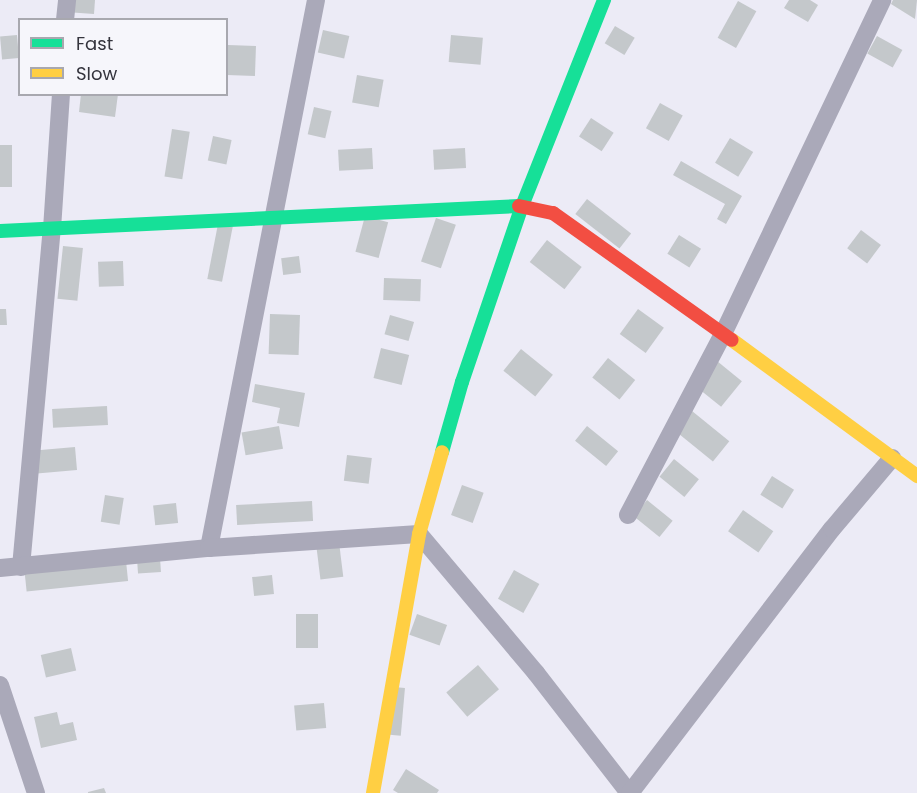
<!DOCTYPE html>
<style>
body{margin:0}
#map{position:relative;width:917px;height:793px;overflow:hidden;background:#ecebf6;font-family:Poppins,sans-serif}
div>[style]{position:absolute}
.building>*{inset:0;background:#c4c8cb;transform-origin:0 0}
.street>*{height:18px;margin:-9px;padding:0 9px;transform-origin:9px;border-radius:9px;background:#aaa9b9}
.fast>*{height:14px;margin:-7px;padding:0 7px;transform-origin:7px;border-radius:7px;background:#16e098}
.slow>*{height:14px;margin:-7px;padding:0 7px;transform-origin:7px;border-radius:7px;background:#ffcf43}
.jam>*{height:14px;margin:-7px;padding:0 7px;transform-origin:7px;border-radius:7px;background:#f24e42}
span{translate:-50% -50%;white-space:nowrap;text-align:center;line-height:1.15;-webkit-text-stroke:4.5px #f6f6fb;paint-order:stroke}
.legend{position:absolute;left:18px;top:18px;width:210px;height:78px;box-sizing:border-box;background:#f6f6fb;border:2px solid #a8a8af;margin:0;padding:8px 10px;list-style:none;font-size:18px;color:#34343d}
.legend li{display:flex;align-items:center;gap:12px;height:30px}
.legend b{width:30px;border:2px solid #a8a8af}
</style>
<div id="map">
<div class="building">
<div style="clip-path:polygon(67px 0,95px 0,94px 14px,66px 12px)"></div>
<div style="clip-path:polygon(789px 0,810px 0,818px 5px,808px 22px,784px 8px)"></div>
<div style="clip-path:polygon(893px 0,917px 0,915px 19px,891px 4px)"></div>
<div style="left:738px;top:1px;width:21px;height:42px;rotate:29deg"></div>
<div style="left:615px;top:26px;width:23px;height:20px;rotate:31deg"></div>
<div style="left:323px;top:30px;width:27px;height:23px;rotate:13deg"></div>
<div style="left:17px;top:35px;width:23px;height:17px;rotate:85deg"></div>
<div style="left:451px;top:35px;width:32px;height:27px;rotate:5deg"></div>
<div style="left:877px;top:36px;width:29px;height:20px;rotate:29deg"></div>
<div style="left:228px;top:45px;width:28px;height:30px;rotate:2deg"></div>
<div style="left:357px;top:75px;width:27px;height:28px;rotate:10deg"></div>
<div style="clip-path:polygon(81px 94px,118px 94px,115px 117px,79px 112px)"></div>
<div style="left:660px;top:103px;width:26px;height:29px;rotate:29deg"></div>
<div style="left:314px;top:107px;width:18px;height:28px;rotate:13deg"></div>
<div style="left:591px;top:118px;width:27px;height:22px;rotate:33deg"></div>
<div style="left:172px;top:129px;width:18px;height:48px;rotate:9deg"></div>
<div style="left:213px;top:136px;width:19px;height:25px;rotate:12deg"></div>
<div style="left:730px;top:138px;width:27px;height:29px;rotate:31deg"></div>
<div style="left:0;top:145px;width:12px;height:42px"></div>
<div style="left:372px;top:148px;width:21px;height:34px;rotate:87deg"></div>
<div style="left:465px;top:148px;width:20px;height:32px;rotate:87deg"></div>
<div style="clip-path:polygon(681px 161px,742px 196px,726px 224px,717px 219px,725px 204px,673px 175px)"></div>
<div style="left:587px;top:199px;width:56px;height:19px;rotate:38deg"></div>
<div style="left:365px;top:216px;width:24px;height:37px;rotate:15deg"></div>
<div style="left:436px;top:218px;width:21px;height:46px;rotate:19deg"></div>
<div style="left:218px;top:224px;width:15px;height:56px;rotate:11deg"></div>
<div style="left:861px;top:230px;width:25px;height:23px;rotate:37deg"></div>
<div style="left:679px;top:235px;width:26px;height:22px;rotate:32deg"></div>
<div style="left:547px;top:240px;width:44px;height:28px;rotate:38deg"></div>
<div style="left:63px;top:246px;width:20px;height:53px;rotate:6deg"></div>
<div style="left:299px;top:256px;width:17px;height:18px;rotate:83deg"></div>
<div style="left:123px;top:261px;width:25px;height:25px;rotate:88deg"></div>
<div style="left:384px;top:278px;width:37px;height:22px;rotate:2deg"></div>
<div style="clip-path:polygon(0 309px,6px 309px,7px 325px,0 325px)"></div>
<div style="left:638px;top:309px;width:32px;height:31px;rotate:36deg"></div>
<div style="left:270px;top:314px;width:30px;height:40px;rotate:2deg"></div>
<div style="left:390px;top:315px;width:25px;height:20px;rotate:16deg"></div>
<div style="left:381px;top:348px;width:29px;height:31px;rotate:14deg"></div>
<div style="left:521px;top:349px;width:41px;height:28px;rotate:39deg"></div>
<div style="left:608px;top:358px;width:35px;height:25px;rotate:39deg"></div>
<div style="left:717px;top:361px;width:32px;height:33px;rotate:39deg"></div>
<div style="clip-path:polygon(255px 384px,305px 393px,299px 427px,277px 423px,280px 408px,252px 402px)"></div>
<div style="left:107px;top:406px;width:19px;height:55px;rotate:87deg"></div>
<div style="left:692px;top:411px;width:48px;height:26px;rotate:39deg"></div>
<div style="left:279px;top:426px;width:23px;height:38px;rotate:80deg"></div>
<div style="left:587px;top:426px;width:40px;height:19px;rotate:39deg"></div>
<div style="left:75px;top:447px;width:23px;height:43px;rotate:85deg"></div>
<div style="left:347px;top:455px;width:25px;height:26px;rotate:7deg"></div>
<div style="left:674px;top:459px;width:32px;height:23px;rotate:39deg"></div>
<div style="left:772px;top:476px;width:26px;height:22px;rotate:32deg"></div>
<div style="left:462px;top:485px;width:23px;height:32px;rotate:20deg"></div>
<div style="left:105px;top:495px;width:19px;height:27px;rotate:9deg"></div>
<div style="left:647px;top:500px;width:33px;height:21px;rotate:39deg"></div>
<div style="left:312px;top:501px;width:20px;height:76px;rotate:87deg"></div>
<div style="left:176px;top:503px;width:20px;height:23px;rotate:84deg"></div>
<div style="left:743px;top:510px;width:37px;height:26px;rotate:35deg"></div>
<div style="left:339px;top:542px;width:35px;height:23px;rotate:83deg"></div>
<div style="left:160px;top:558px;width:14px;height:23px;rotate:86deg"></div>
<div style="left:126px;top:561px;width:20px;height:102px;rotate:84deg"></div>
<div style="left:514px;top:570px;width:29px;height:33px;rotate:29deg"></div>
<div style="left:272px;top:575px;width:19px;height:20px;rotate:84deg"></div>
<div style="left:296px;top:614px;width:22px;height:34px"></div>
<div style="left:417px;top:614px;width:32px;height:22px;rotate:20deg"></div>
<div style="left:71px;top:648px;width:23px;height:31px;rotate:77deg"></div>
<div style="left:478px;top:665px;width:32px;height:42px;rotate:49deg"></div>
<div style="left:394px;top:687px;width:11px;height:48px;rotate:5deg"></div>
<div style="left:324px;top:703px;width:25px;height:30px;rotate:85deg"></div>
<div style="clip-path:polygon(57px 712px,60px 725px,73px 722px,77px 740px,41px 748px,34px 717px)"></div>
<div style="clip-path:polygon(406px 769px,439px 790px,437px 793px,398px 793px,393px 790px)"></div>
<div style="clip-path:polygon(104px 788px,106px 793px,88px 793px,88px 792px)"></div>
</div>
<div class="street">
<div style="left:65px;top:20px;width:20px;rotate:-84deg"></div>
<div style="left:628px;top:515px;width:204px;rotate:-62.3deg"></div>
<div style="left:723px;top:334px;width:370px;rotate:-64.5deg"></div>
<div style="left:209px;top:548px;width:558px;rotate:-78.95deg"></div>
<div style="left:21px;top:567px;width:339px;rotate:-84.8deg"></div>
<div style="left:52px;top:229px;width:135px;rotate:-86.2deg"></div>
<div style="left:0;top:568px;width:210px;rotate:-5.5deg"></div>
<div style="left:209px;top:548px;width:210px;rotate:-3.8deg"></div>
<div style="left:419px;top:534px;width:182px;rotate:49.9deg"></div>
<div style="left:536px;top:673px;width:152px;rotate:52.2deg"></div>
<div style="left:0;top:685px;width:114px;rotate:71.6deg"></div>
<div style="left:630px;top:793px;width:332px;rotate:-52.6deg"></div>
<div style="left:832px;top:529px;width:93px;rotate:-49.8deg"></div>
</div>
<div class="fast">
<div style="left:0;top:231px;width:520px;rotate:-2.76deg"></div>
<div style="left:442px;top:452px;width:73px;rotate:-74.1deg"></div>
<div style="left:462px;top:382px;width:186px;rotate:-71.2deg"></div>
<div style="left:522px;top:206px;width:222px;rotate:-68.3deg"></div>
</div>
<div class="slow">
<div style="left:732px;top:340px;width:230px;rotate:36.3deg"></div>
<div style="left:373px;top:793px;width:263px;rotate:-79.9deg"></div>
<div style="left:419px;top:534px;width:85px;rotate:-74.3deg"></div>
</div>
<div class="jam">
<div style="left:519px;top:206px;width:35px;rotate:12deg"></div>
<div style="left:553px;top:213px;width:219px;rotate:35.4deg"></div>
</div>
<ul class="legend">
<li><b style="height:8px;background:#16e098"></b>Fast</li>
<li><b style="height:8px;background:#ffcf43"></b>Slow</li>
</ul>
</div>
